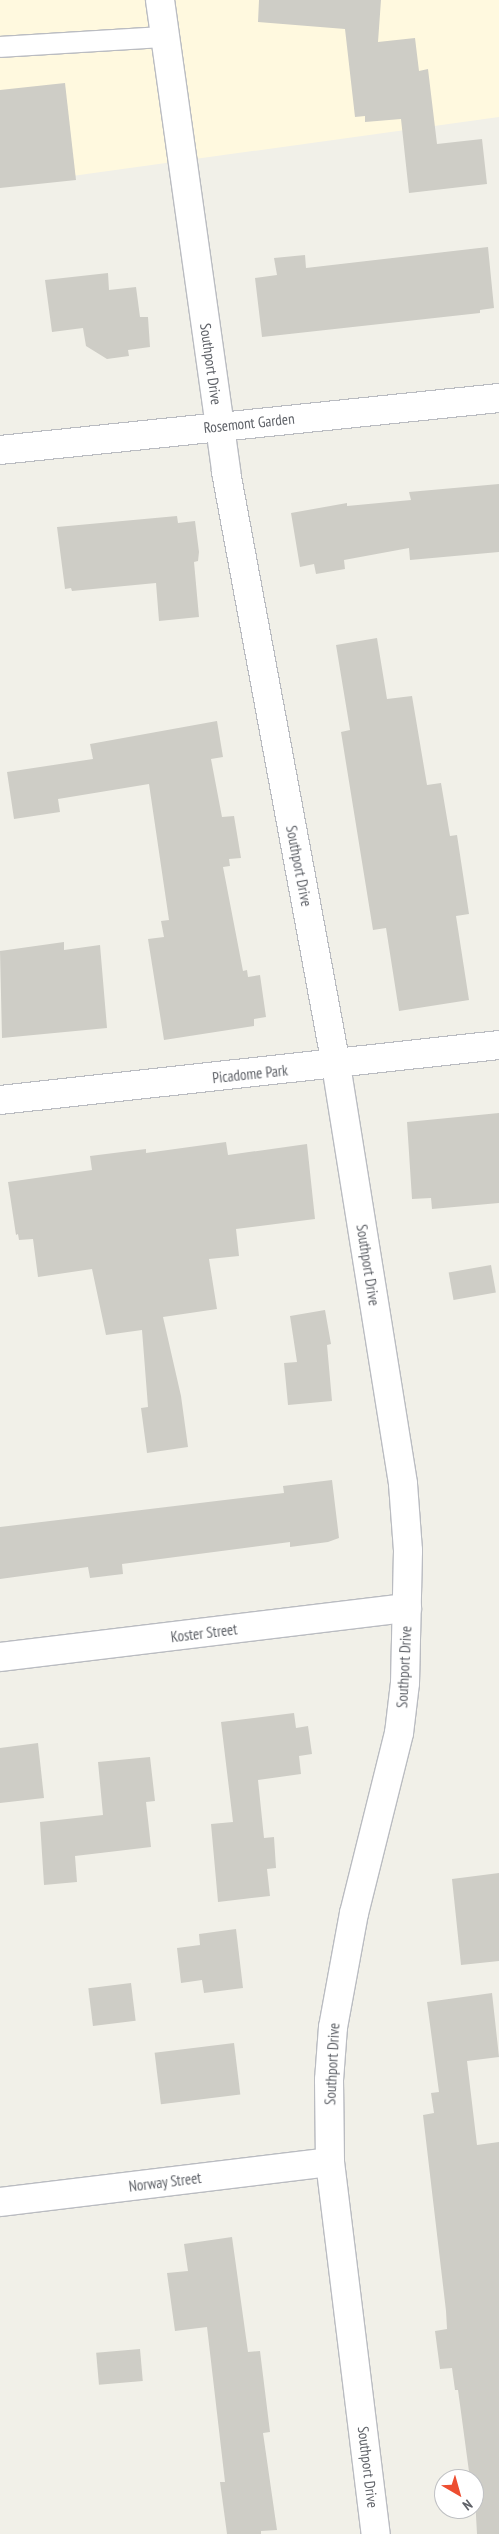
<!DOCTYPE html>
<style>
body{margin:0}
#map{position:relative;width:499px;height:2534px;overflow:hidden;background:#f1f0e8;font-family:"PT Sans Narrow",sans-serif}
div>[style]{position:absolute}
.commercial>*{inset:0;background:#fff9df}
.building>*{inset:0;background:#cecdc6;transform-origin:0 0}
.roads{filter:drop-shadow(1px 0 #babcc1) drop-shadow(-1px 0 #babcc1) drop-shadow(0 1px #babcc1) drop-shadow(0 -1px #babcc1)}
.service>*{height:20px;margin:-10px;padding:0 10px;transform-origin:10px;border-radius:10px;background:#fff}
.minor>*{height:28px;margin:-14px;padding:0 14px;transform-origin:14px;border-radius:14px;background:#fff}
.tertiary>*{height:28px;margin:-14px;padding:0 14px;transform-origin:14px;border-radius:14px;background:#fff}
span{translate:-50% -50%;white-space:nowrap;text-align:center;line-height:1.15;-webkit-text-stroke:4px #fff;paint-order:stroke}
.street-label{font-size:15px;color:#5f6268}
.north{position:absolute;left:434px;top:2469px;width:50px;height:50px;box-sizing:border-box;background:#fff;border:1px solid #bfc0c3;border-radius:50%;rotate:142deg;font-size:14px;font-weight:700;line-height:20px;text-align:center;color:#5f6268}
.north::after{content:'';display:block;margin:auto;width:18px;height:22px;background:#ed4e31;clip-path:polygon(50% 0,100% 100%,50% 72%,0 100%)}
</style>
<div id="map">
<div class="commercial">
<div style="clip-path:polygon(0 0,499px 0,499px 117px,0 186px)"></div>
</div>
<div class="building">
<div style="clip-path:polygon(259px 0,381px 0,378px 42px,415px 38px,419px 71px,428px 69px,437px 144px,482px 139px,487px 184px,409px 193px,401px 119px,365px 122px,365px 116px,355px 117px,345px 29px,258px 22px)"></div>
<div style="clip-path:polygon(65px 83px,76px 180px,0 188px,0 90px)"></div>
<div style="clip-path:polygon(488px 247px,494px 308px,480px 310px,480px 313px,262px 337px,255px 278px,277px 275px,274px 258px,305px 255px,306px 268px)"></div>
<div style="clip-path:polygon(108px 273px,109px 290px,136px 287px,140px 317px,148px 317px,150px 347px,128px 350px,129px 356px,107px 359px,86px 346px,83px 328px,52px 332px,45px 280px)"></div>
<div style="clip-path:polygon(499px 484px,499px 552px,410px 560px,409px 548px,344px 560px,345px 569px,316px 574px,314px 564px,300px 567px,291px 513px,347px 503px,347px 506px,411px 500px,409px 492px)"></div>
<div style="clip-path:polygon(177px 516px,178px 523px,195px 521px,199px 552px,198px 561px,194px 562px,199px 617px,159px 621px,156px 583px,72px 591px,71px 588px,65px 589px,57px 527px)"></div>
<div style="clip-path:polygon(377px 638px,387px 699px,412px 696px,427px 785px,441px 783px,450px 836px,457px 835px,469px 914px,456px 916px,469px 1000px,399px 1011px,386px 928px,373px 930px,341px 732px,350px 730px,336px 645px)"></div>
<div style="clip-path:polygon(217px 721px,223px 757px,211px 759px,222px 817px,234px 816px,241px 858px,229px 859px,230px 866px,223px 867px,243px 971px,247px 970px,248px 977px,260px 975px,266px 1017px,254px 1019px,254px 1026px,164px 1040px,148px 939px,164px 937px,161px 921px,169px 920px,149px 784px,58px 799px,60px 812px,14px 819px,7px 772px,93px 759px,90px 744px)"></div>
<div style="clip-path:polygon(64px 942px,64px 950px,100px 945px,107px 1028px,2px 1038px,0 951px)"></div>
<div style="clip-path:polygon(499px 1113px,499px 1203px,432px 1209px,431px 1198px,412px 1199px,407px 1122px)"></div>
<div style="clip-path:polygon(226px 1142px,228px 1155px,307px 1144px,315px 1219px,236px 1229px,239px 1256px,209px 1259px,217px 1309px,163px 1317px,181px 1396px,188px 1447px,147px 1453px,141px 1408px,148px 1407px,142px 1330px,106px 1335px,92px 1269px,38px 1277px,33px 1239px,19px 1240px,18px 1234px,16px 1235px,8px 1182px,92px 1170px,90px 1156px,146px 1149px,146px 1153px)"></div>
<div style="left:491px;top:1265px;width:28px;height:43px;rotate:80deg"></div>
<div style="clip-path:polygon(325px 1310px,331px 1344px,327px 1345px,332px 1401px,288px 1405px,284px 1363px,297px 1362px,290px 1316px)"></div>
<div style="clip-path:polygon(332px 1480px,339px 1538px,328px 1542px,290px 1547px,290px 1542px,122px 1564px,123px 1574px,90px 1578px,88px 1567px,0 1579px,0 1527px,284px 1493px,283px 1486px)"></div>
<div style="clip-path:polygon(294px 1713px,296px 1728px,308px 1726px,312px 1754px,299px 1756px,301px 1774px,258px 1780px,264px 1838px,274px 1837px,276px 1868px,267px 1869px,270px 1896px,218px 1902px,211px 1824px,233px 1822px,221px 1722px)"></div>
<div style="clip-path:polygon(38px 1743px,44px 1798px,0 1803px,0 1748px)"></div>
<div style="clip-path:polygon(150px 1757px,155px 1801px,146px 1802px,151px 1847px,75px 1856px,77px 1882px,44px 1885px,40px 1822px,103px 1815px,98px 1762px)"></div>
<div style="clip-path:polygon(499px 1873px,499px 1961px,461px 1965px,452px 1879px)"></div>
<div style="clip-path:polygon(236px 1929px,243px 1988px,204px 1993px,202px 1980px,181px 1983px,177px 1948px,200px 1945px,199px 1934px)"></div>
<div style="left:131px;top:1983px;width:38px;height:43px;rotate:83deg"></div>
<div style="clip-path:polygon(492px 1993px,499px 2057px,467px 2061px,477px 2145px,499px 2142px,499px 2534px,477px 2534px,474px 2479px,470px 2479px,458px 2390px,455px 2390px,452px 2368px,440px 2369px,435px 2331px,447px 2329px,446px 2311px,423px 2115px,434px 2113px,431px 2093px,439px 2092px,427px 2002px)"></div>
<div style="left:234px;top:2043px;width:52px;height:80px;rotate:83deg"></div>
<div style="clip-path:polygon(232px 2237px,248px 2352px,260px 2351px,270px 2432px,263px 2433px,277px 2530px,261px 2531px,261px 2534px,227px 2534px,220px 2482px,225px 2482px,207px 2327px,175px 2331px,167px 2273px,188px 2271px,184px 2244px)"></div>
<div style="left:140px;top:2349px;width:32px;height:44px;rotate:85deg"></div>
</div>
<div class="roads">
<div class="service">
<div style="left:0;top:47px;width:165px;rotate:-3.5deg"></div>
</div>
<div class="minor">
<div style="left:160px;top:0;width:477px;rotate:82deg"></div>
<div style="left:226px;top:472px;width:603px;rotate:79.49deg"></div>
<div style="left:336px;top:1065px;width:424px;rotate:80.9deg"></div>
<div style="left:403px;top:1484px;width:67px;rotate:85.7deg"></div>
<div style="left:408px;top:1551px;width:132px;rotate:91.3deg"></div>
<div style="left:405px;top:1683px;width:50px;rotate:96.8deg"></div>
<div style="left:399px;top:1733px;width:186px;rotate:104deg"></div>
<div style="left:354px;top:1913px;width:116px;rotate:100.4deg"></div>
<div style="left:333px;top:2027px;width:53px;rotate:94.3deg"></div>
<div style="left:329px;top:2080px;width:82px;rotate:89.3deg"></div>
<div style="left:330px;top:2162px;width:375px;rotate:83deg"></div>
<div style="left:0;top:1100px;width:502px;rotate:-6.29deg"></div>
<div style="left:0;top:1657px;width:410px;rotate:-6.9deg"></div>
<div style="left:0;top:2202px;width:332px;rotate:-6.9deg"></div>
</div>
<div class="tertiary">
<div style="left:0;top:450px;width:502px;rotate:-5.95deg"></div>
</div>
</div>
<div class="street-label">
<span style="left:211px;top:364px;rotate:82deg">Southport Drive</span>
<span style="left:249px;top:423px;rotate:-6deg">Rosemont Garden</span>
<span style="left:299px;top:866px;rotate:79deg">Southport Drive</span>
<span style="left:250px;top:1074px;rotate:-6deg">Picadome Park</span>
<span style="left:368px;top:1265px;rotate:81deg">Southport Drive</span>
<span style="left:204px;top:1633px;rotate:-7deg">Koster Street</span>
<span style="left:404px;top:1667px;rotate:-87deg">Southport Drive</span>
<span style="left:332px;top:2064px;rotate:-87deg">Southport Drive</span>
<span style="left:165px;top:2182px;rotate:-7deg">Norway Street</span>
<span style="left:368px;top:2467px;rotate:83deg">Southport Drive</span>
</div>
<div class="north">N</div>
</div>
